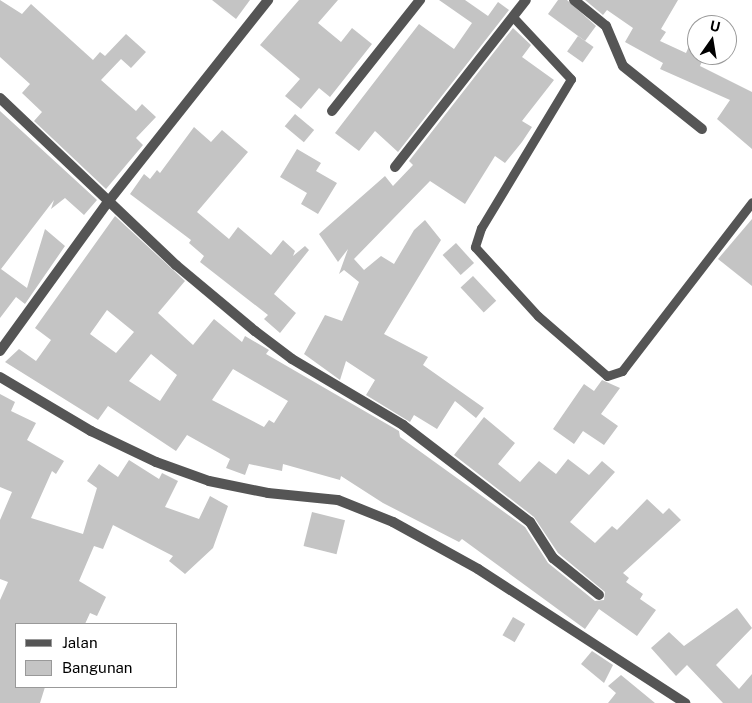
<!DOCTYPE html>
<style>
body{margin:0}
#map{position:relative;width:752px;height:703px;overflow:hidden;background:#fff;font-family:"Public Sans",sans-serif}
div>[style]{position:absolute}
.building>*{inset:0;background:#c4c4c4;transform-origin:0 0}
.lane>*{height:9px;margin:-4.5px;padding:0 4.5px;transform-origin:4.5px;border-radius:4.5px;background:#555}
.street>*{height:10px;margin:-5px;padding:0 5px;transform-origin:5px;border-radius:5px;background:#555}
span{translate:-50% -50%;white-space:nowrap;text-align:center;line-height:1.15;-webkit-text-stroke:4px #fff;paint-order:stroke}
.legend{position:absolute;left:15px;top:623px;width:162px;height:65px;box-sizing:border-box;background:#fff;border:1px solid #999;margin:0;padding:6px 9px;list-style:none;font-size:15px;color:#000}
.legend li{display:flex;align-items:center;gap:10px;height:25px}
.legend b{width:25px;border:1px solid #999}
.north{position:absolute;left:687px;top:15px;width:50px;height:50px;box-sizing:border-box;background:#fff;border:1px solid #999;border-radius:50%;rotate:13deg;font-size:14px;font-weight:700;line-height:20px;text-align:center;color:#000}
.north::after{content:'';display:block;margin:auto;width:18px;height:22px;background:#000;clip-path:polygon(50% 0,100% 100%,50% 72%,0 100%)}
</style>
<div id="map">
<div class="building">
<div style="clip-path:polygon(0 0,22px 14px,31px 4px,93px 60px,100px 52px,105px 56px,126px 34px,146px 52px,131px 68px,121px 59px,101px 80px,136px 111px,142px 104px,156px 117px,136px 138px,143px 145px,106px 189px,34px 121px,42px 112px,22px 93px,30px 84px,0 57px)"></div>
<div style="clip-path:polygon(212px 0,250px 0,236px 19px)"></div>
<div style="clip-path:polygon(299px 0,338px 0,318px 23px,341px 42px,352px 28px,372px 44px,330px 97px,319px 88px,301px 109px,285px 96px,300px 79px,260px 45px)"></div>
<div style="clip-path:polygon(439px 0,465px 0,488px 16px,498px 2px,509px 10px,398px 152px,375px 131px,359px 151px,335px 133px,419px 24px,454px 49px,472px 23px)"></div>
<div style="clip-path:polygon(558px 0,567px 0,596px 26px,585px 41px,548px 14px)"></div>
<div style="clip-path:polygon(585px 0,678px 0,661px 29px,666px 32px,660px 41px,686px 53px,697px 28px,697px 55px,705px 55px,700px 66px,752px 92px,752px 149px,717px 119px,730px 100px,660px 69px,663px 63px,625px 42px,633px 28px,607px 10px,603px 15px)"></div>
<div style="clip-path:polygon(513px 28px,531px 45px,522px 57px,554px 80px,522px 121px,532px 127px,522px 142px,505px 163px,495px 156px,465px 204px,430px 181px,354px 259px,364px 270px,381px 256px,394px 264px,414px 230px,425px 220px,441px 240px,384px 334px,428px 357px,423px 365px,484px 408px,476px 418px,455px 401px,437px 429px,414px 415px,410px 422px,366px 395px,375px 380px,346px 361px,340px 380px,304px 354px,325px 315px,342px 321px,359px 282px,344px 270px,339px 274px,348px 249px,338px 262px,319px 234px,385px 176px,393px 186px,413px 165px,409px 161px)"></div>
<div style="left:578px;top:36px;width:19px;height:19px;rotate:35deg"></div>
<div style="clip-path:polygon(0 111px,97px 200px,84px 215px,65px 198px,51px 209px,54px 200px,1px 269px,27px 288px,45px 229px,65px 246px,25px 304px,16px 297px,0 318px)"></div>
<div style="left:295px;top:114px;width:25px;height:16px;rotate:40deg"></div>
<div style="clip-path:polygon(194px 127px,211px 142px,222px 130px,248px 152px,197px 212px,229px 239px,238px 227px,271px 255px,283px 240px,295px 251px,293px 256px,305px 246px,309px 250px,274px 294px,296px 313px,280px 333px,264px 319px,268px 315px,200px 262px,204px 256px,189px 243px,191px 240px,130px 194px,144px 174px,150px 179px,157px 170px,160px 173px)"></div>
<div style="clip-path:polygon(297px 149px,321px 163px,316px 171px,337px 183px,318px 214px,301px 204px,307px 193px,280px 177px)"></div>
<div style="clip-path:polygon(evenodd,115px 216px,185px 281px,158px 313px,193px 345px,214px 319px,242px 342px,245px 336px,269px 350px,266px 354px,399px 431px,400px 437px,525px 527px,548px 563px,595px 601px,604px 600px,605px 592px,558px 553px,534px 517px,454px 455px,484px 417px,515px 443px,498px 464px,520px 482px,539px 461px,556px 474px,568px 459px,589px 475px,602px 461px,615px 472px,570px 522px,595px 543px,612px 526px,617px 530px,647px 499px,663px 514px,669px 508px,681px 520px,623px 573px,629px 578px,626px 582px,643px 594px,640px 599px,656px 610px,637px 636px,599px 609px,585px 629px,462px 539px,459px 542px,383px 503px,341px 476px,340px 480px,283px 464px,282px 471px,249px 464px,245px 475px,226px 468px,230px 459px,187px 435px,176px 451px,108px 406px,98px 420px,5px 362px,19px 349px,36px 361px,51px 340px,35px 328px,115px 216px,107px 310px,134px 332px,116px 353px,90px 334px,107px 310px,115px 216px,151px 354px,177px 375px,160px 401px,129px 381px,151px 354px,115px 216px,233px 369px,288px 401px,274px 423px,269px 420px,264px 427px,212px 400px,233px 369px)"></div>
<div style="clip-path:polygon(752px 219px,752px 286px,718px 259px)"></div>
<div style="left:456px;top:243px;width:27px;height:18px;rotate:48deg"></div>
<div style="left:473px;top:276px;width:34px;height:17px;rotate:47deg"></div>
<div style="clip-path:polygon(602px 380px,620px 388px,601px 414px,618px 426px,604px 445px,583px 431px,574px 444px,553px 429px,584px 384px,594px 391px)"></div>
<div style="clip-path:polygon(0 394px,15px 402px,11px 411px,36px 423px,27px 440px,64px 461px,56px 474px,52px 471px,31px 518px,83px 534px,97px 488px,87px 481px,99px 464px,118px 477px,129px 460px,159px 479px,162px 473px,178px 481px,165px 507px,199px 519px,210px 496px,228px 506px,213px 548px,185px 574px,169px 561px,173px 556px,113px 525px,103px 549px,94px 546px,79px 581px,106px 597px,97px 616px,90px 613px,85px 624px,16px 624px,16px 687px,45px 687px,40px 703px,0 703px,0 600px,8px 582px,0 579px,0 520px,12px 492px,0 487px)"></div>
<div style="left:312px;top:512px;width:34px;height:35px;rotate:14deg"></div>
<div style="clip-path:polygon(737px 608px,752px 628px,716px 665px,739px 689px,752px 674px,752px 703px,723px 703px,687px 665px,676px 676px,651px 648px,669px 632px,684px 646px)"></div>
<div style="left:513px;top:617px;width:14px;height:21px;rotate:30deg"></div>
<div style="clip-path:polygon(592px 651px,613px 665px,604px 683px,581px 664px)"></div>
<div style="clip-path:polygon(621px 675px,655px 703px,608px 703px,616px 693px,608px 686px)"></div>
</div>
<div class="lane">
<div style="left:513px;top:17px;width:85px;rotate:46.9deg"></div>
<div style="left:571px;top:79px;width:174px;rotate:121.1deg"></div>
<div style="left:481px;top:228px;width:20px;rotate:108deg"></div>
<div style="left:475px;top:247px;width:93px;rotate:47.6deg"></div>
<div style="left:538px;top:316px;width:91px;rotate:41deg"></div>
<div style="left:607px;top:376px;width:16px;rotate:-18deg"></div>
<div style="left:622px;top:371px;width:213px;rotate:-52.4deg"></div>
</div>
<div class="street">
<div style="left:574px;top:0;width:41px;rotate:39.1deg"></div>
<div style="left:606px;top:26px;width:43px;rotate:67deg"></div>
<div style="left:623px;top:66px;width:101px;rotate:38.6deg"></div>
<div style="left:0;top:98px;width:243px;rotate:43.5deg"></div>
<div style="left:176px;top:265px;width:103px;rotate:39.9deg"></div>
<div style="left:255px;top:331px;width:46px;rotate:37.1deg"></div>
<div style="left:292px;top:359px;width:129px;rotate:30.7deg"></div>
<div style="left:403px;top:425px;width:160px;rotate:37.4deg"></div>
<div style="left:530px;top:522px;width:43px;rotate:57.4deg"></div>
<div style="left:553px;top:558px;width:59px;rotate:38.8deg"></div>
<div style="left:332px;top:111px;width:142px;rotate:-51.6deg"></div>
<div style="left:395px;top:167px;width:212px;rotate:-51.9deg"></div>
<div style="left:0;top:351px;width:184px;rotate:-54.1deg"></div>
<div style="left:108px;top:202px;width:258px;rotate:-51.6deg"></div>
<div style="left:0;top:377px;width:106px;rotate:30.7deg"></div>
<div style="left:91px;top:431px;width:72px;rotate:25.5deg"></div>
<div style="left:156px;top:462px;width:56px;rotate:19.7deg"></div>
<div style="left:209px;top:481px;width:60px;rotate:11.5deg"></div>
<div style="left:268px;top:493px;width:70px;rotate:5.7deg"></div>
<div style="left:338px;top:500px;width:59px;rotate:21.8deg"></div>
<div style="left:393px;top:522px;width:97px;rotate:28.9deg"></div>
<div style="left:478px;top:569px;width:247px;rotate:32.9deg"></div>
</div>
<ul class="legend">
<li><b style="height:6px;background:#555"></b>Jalan</li>
<li><b style="height:14px;background:#c4c4c4"></b>Bangunan</li>
</ul>
<div class="north">U</div>
</div>
